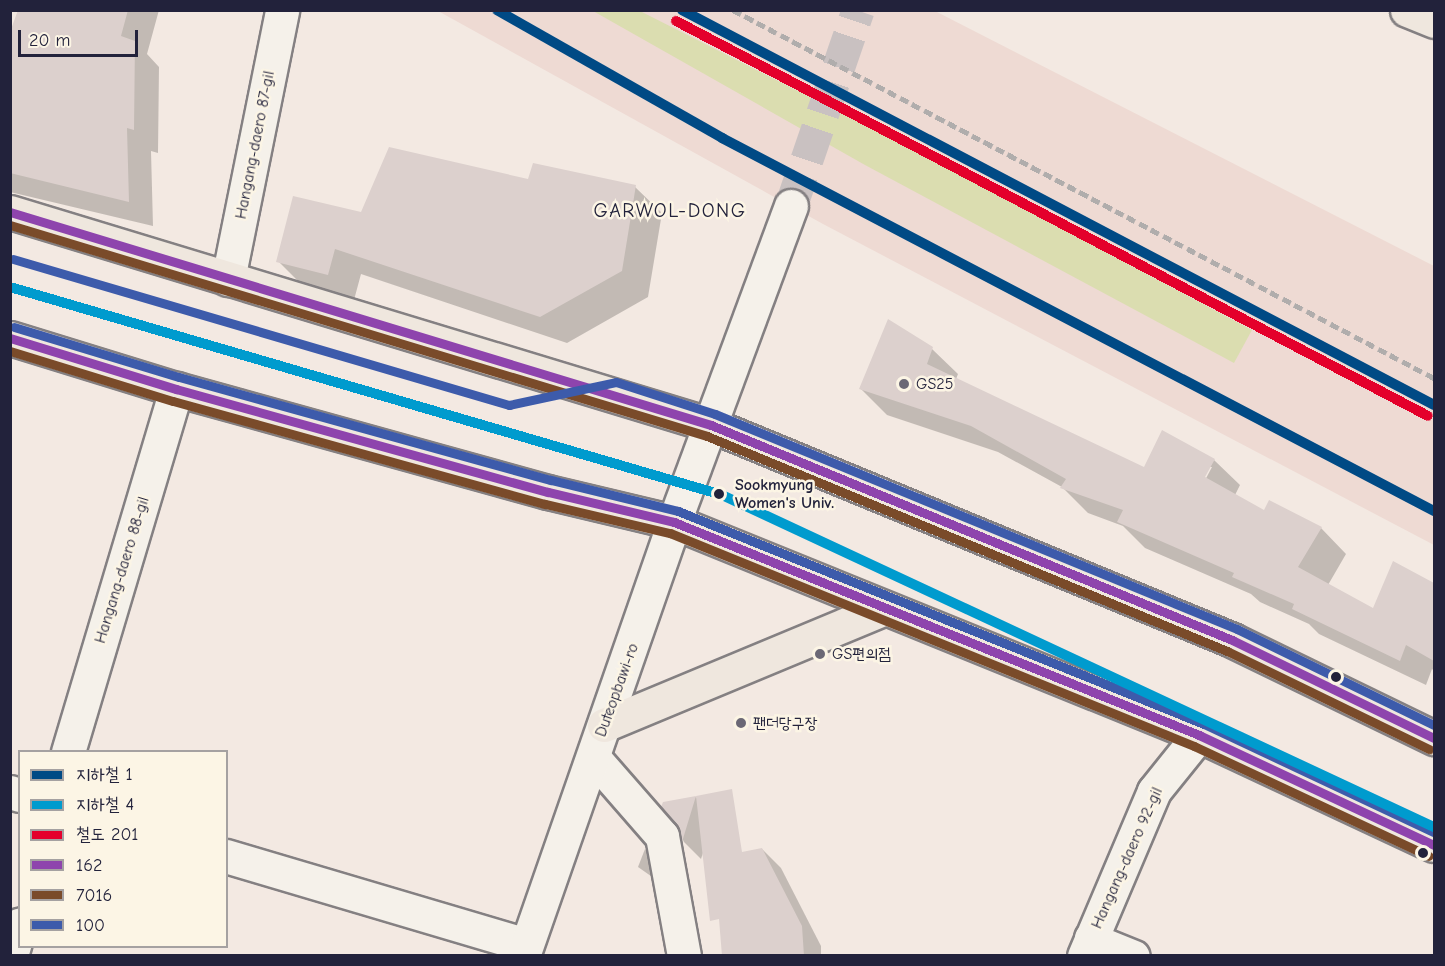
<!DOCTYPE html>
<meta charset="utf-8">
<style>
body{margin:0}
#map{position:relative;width:1445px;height:966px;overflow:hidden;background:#f3e9e2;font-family:"Comic Neue","Poor Story",sans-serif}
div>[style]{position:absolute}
.built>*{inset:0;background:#eedad3}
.green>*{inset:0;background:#dbddb0}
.shadow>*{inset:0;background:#0003}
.building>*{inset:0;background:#dcd0cd}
.secondary-tunnel>*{height:33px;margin-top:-16.5px;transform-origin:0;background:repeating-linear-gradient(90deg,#c9c1c1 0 33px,transparent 0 49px)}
.roads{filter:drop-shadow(2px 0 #848082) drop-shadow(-2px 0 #848082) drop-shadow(0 2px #848082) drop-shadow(0 -2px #848082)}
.pedestrian>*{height:30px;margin:-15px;padding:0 15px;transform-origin:15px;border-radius:15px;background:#f5f1ea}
.minor>*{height:33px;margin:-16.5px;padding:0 16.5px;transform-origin:16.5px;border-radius:16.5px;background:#f5f1ea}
.secondary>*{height:33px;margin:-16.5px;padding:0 16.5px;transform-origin:16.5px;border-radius:16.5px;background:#f5f1ea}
.primary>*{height:33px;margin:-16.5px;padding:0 16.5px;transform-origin:16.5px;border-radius:16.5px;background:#efe7de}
.rail>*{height:4.5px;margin-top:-2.25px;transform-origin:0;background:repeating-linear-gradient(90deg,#b0adac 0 9px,transparent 0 13.5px)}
.bus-1>*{height:9px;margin:-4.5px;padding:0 4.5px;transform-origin:4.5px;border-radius:4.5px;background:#8e44ad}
.bus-2>*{height:9px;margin:-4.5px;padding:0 4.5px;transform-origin:4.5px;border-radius:4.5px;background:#7a4b2a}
.bus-3>*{height:9px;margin:-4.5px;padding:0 4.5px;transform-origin:4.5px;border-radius:4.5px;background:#3d5bab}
.rail-1>*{height:10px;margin:-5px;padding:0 5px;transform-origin:5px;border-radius:5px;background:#e4002b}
.metro-1>*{height:10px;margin:-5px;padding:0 5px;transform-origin:5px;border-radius:5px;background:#004a85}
.metro-2>*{height:10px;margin:-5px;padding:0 5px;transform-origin:5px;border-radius:5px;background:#009bce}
.dots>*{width:16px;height:16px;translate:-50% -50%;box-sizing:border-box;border:3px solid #fcf5e5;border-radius:50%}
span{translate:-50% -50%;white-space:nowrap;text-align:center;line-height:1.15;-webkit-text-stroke:5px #fcf5e5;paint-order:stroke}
.street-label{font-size:16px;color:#22223b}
.poi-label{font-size:16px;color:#22223b}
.left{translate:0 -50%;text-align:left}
.stop-label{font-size:16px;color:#22223b;font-weight:700}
.quarter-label{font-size:20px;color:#22223b;letter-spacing:1.5px}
.frame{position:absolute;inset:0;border:12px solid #22223b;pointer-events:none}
.legend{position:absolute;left:18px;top:750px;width:210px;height:198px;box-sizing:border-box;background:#fcf5e5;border:2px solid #a5a1a1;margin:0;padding:8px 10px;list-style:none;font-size:18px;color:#22223b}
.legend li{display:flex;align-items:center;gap:12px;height:30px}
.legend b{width:30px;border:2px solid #a5a1a1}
.scale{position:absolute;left:18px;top:30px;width:120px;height:27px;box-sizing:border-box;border:3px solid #22223b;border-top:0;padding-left:8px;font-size:18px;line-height:21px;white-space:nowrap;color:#22223b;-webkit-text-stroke:4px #fcf5e5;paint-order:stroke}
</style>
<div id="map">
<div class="built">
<div style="clip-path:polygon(438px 11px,935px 11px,1434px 266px,1434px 545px,823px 224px)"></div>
</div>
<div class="green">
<div style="clip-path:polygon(593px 11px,640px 11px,883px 134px,1252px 330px,1234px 363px,865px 165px)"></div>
</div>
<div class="shadow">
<div style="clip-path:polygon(20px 10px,159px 10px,147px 54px,159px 67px,158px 153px,151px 151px,153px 226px,10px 192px,10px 37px)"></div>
<div style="clip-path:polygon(529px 181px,635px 187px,662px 213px,648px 297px,567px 343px,361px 274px,354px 300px,304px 287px,278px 261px,362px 214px)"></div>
<div style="clip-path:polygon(evenodd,932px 349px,958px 374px,956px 379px,1145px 469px,1214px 460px,1240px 485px,1235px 495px,1265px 512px,1321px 528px,1346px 554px,1328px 585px,1374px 610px,1394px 563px,1434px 585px,1434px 671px,1432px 669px,1426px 685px,1319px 634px,1309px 624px,1260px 602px,1251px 594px,1145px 548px,1123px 526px,1088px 513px,1062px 487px,998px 452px,887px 415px,861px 389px,932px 349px,1209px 467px,1212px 467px,1203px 484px,1200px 483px,1209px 467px)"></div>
<div style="clip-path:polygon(696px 797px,715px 816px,701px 859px,684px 842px,665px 803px)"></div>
<div style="clip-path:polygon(645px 849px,654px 857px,658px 881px,638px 867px)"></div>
<div style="clip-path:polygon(762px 849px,781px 868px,821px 946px,821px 956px,723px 956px)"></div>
</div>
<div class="building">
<div style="clip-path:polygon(18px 10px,128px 10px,121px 36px,135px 41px,134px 130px,127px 128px,129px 202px,10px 173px,10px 32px)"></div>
<div style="clip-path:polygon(389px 147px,528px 179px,533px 163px,636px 185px,622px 271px,540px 317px,335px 249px,328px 275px,276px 262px,293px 196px,361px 212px)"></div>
<div style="clip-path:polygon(888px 319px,933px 347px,927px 364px,1144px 467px,1162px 430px,1215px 459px,1205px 477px,1264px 510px,1269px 500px,1322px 527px,1298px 567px,1373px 608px,1393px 561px,1434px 583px,1434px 661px,1406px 645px,1400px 661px,1292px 609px,1294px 604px,1232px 577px,1234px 573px,1117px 522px,1123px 510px,1060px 488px,1066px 479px,971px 426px,859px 389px)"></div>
<div style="clip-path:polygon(732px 789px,742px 852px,762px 848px,802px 926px,804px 956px,722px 956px,719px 919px,710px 921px,696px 796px)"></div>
<div style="clip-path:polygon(696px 796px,682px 842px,676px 824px,661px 807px,663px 802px)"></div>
</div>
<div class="secondary-tunnel">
<div style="left:791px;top:206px;width:207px;rotate:-71.1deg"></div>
</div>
<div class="roads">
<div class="pedestrian">
<div style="left:1090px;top:938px;width:48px;rotate:21.8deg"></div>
</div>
<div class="minor">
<div style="left:228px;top:279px;width:274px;rotate:-78.6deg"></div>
<div style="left:68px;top:752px;width:379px;rotate:-73.4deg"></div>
<div style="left:593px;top:757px;width:105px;rotate:48.9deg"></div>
<div style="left:662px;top:836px;width:122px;rotate:79.6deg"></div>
<div style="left:10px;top:792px;width:10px;rotate:17deg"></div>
<div style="left:226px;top:856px;width:313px;rotate:16.5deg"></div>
<div style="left:11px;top:956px;width:33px;rotate:-74deg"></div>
<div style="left:1084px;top:956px;width:179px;rotate:-67deg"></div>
<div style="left:1154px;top:791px;width:72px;rotate:-51.2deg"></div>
</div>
<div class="secondary">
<div style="left:523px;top:956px;width:460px;rotate:-70.8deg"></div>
<div style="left:674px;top:522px;width:337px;rotate:-69.7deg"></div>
</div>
<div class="primary">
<div style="left:1407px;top:10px;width:29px;rotate:22deg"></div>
<div style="left:10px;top:212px;width:733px;rotate:16.9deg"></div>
<div style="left:711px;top:425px;width:564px;rotate:22.42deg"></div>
<div style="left:1232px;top:640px;width:225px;rotate:25.9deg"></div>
<div style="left:10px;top:338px;width:174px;rotate:17.1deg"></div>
<div style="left:176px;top:389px;width:386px;rotate:15.5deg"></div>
<div style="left:548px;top:492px;width:130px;rotate:13.4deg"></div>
<div style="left:674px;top:522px;width:567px;rotate:22.08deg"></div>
<div style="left:1199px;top:735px;width:259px;rotate:25.1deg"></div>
<div style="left:604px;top:725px;width:302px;rotate:-22.6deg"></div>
</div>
</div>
<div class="rail">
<div style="left:733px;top:10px;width:792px;rotate:27.7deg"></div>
</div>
<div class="bus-1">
<div style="left:10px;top:212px;width:733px;rotate:16.9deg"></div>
<div style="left:711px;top:425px;width:564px;rotate:22.42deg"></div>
<div style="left:1232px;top:640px;width:225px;rotate:25.9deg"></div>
<div style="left:10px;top:338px;width:174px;rotate:17.1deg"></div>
<div style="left:176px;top:389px;width:386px;rotate:15.5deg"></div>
<div style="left:548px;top:492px;width:130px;rotate:13.4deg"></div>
<div style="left:674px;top:522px;width:567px;rotate:22.08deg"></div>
<div style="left:1199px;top:735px;width:259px;rotate:25.1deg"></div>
</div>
<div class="bus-2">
<div style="left:10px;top:225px;width:728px;rotate:16.84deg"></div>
<div style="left:707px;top:436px;width:563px;rotate:22.46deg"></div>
<div style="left:1227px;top:651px;width:225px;rotate:25.9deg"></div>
<div style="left:10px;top:351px;width:170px;rotate:17.1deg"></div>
<div style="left:173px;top:401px;width:386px;rotate:15.5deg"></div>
<div style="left:545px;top:504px;width:128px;rotate:13.1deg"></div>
<div style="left:670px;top:533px;width:566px;rotate:22.12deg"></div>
<div style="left:1194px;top:746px;width:259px;rotate:25.1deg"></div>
</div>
<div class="bus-3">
<div style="left:13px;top:259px;width:517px;rotate:16.4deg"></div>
<div style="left:509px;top:405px;width:109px;rotate:-12.1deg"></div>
<div style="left:616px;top:382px;width:104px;rotate:17.9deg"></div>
<div style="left:715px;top:414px;width:565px;rotate:22.39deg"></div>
<div style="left:1237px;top:629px;width:219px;rotate:26deg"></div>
<div style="left:14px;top:327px;width:172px;rotate:16.9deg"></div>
<div style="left:179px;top:377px;width:386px;rotate:15.5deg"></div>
<div style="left:551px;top:480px;width:131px;rotate:13.7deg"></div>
<div style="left:678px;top:511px;width:567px;rotate:22.05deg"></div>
<div style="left:1204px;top:724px;width:254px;rotate:25.2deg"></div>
</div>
<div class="rail-1">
<div style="left:676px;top:21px;width:849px;rotate:27.71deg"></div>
</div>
<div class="metro-1">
<div style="left:497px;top:10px;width:259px;rotate:29.6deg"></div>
<div style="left:722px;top:138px;width:804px;rotate:27.65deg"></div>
<div style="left:682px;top:10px;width:849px;rotate:27.71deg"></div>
</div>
<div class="metro-2">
<div style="left:10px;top:287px;width:742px;rotate:16.28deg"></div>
<div style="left:722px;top:495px;width:786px;rotate:25deg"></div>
</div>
<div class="dots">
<div style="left:904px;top:384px;background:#6b6875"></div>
<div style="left:719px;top:494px;background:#22223b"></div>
<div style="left:820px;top:654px;background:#6b6875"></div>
<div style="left:1336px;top:677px;background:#22223b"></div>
<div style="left:741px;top:723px;background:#6b6875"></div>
<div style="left:1423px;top:853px;background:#22223b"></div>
</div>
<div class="street-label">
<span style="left:255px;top:145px;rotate:-79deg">Hangang-daero 87-gil</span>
<span style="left:122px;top:570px;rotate:-73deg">Hangang-daero 88-gil</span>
<span style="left:617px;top:690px;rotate:-70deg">Duteopbawi-ro</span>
<span style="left:1127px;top:858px;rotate:-66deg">Hangang-daero 92-gil</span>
</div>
<div class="poi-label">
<span class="left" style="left:916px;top:384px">GS25</span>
<span class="left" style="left:832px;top:654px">GS편의점</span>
<span class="left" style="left:753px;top:723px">팬더당구장</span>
</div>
<div class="stop-label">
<span class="left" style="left:735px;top:494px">Sookmyung<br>Women's Univ.</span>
</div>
<div class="quarter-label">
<span style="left:670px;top:210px">GARWOL-DONG</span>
</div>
<div class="frame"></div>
<ul class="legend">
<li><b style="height:8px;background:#004a85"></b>지하철 1</li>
<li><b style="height:8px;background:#009bce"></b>지하철 4</li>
<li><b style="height:8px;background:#e4002b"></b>철도 201</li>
<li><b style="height:8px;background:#8e44ad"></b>162</li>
<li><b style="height:8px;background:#7a4b2a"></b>7016</li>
<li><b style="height:8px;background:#3d5bab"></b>100</li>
</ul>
<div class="scale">20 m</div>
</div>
